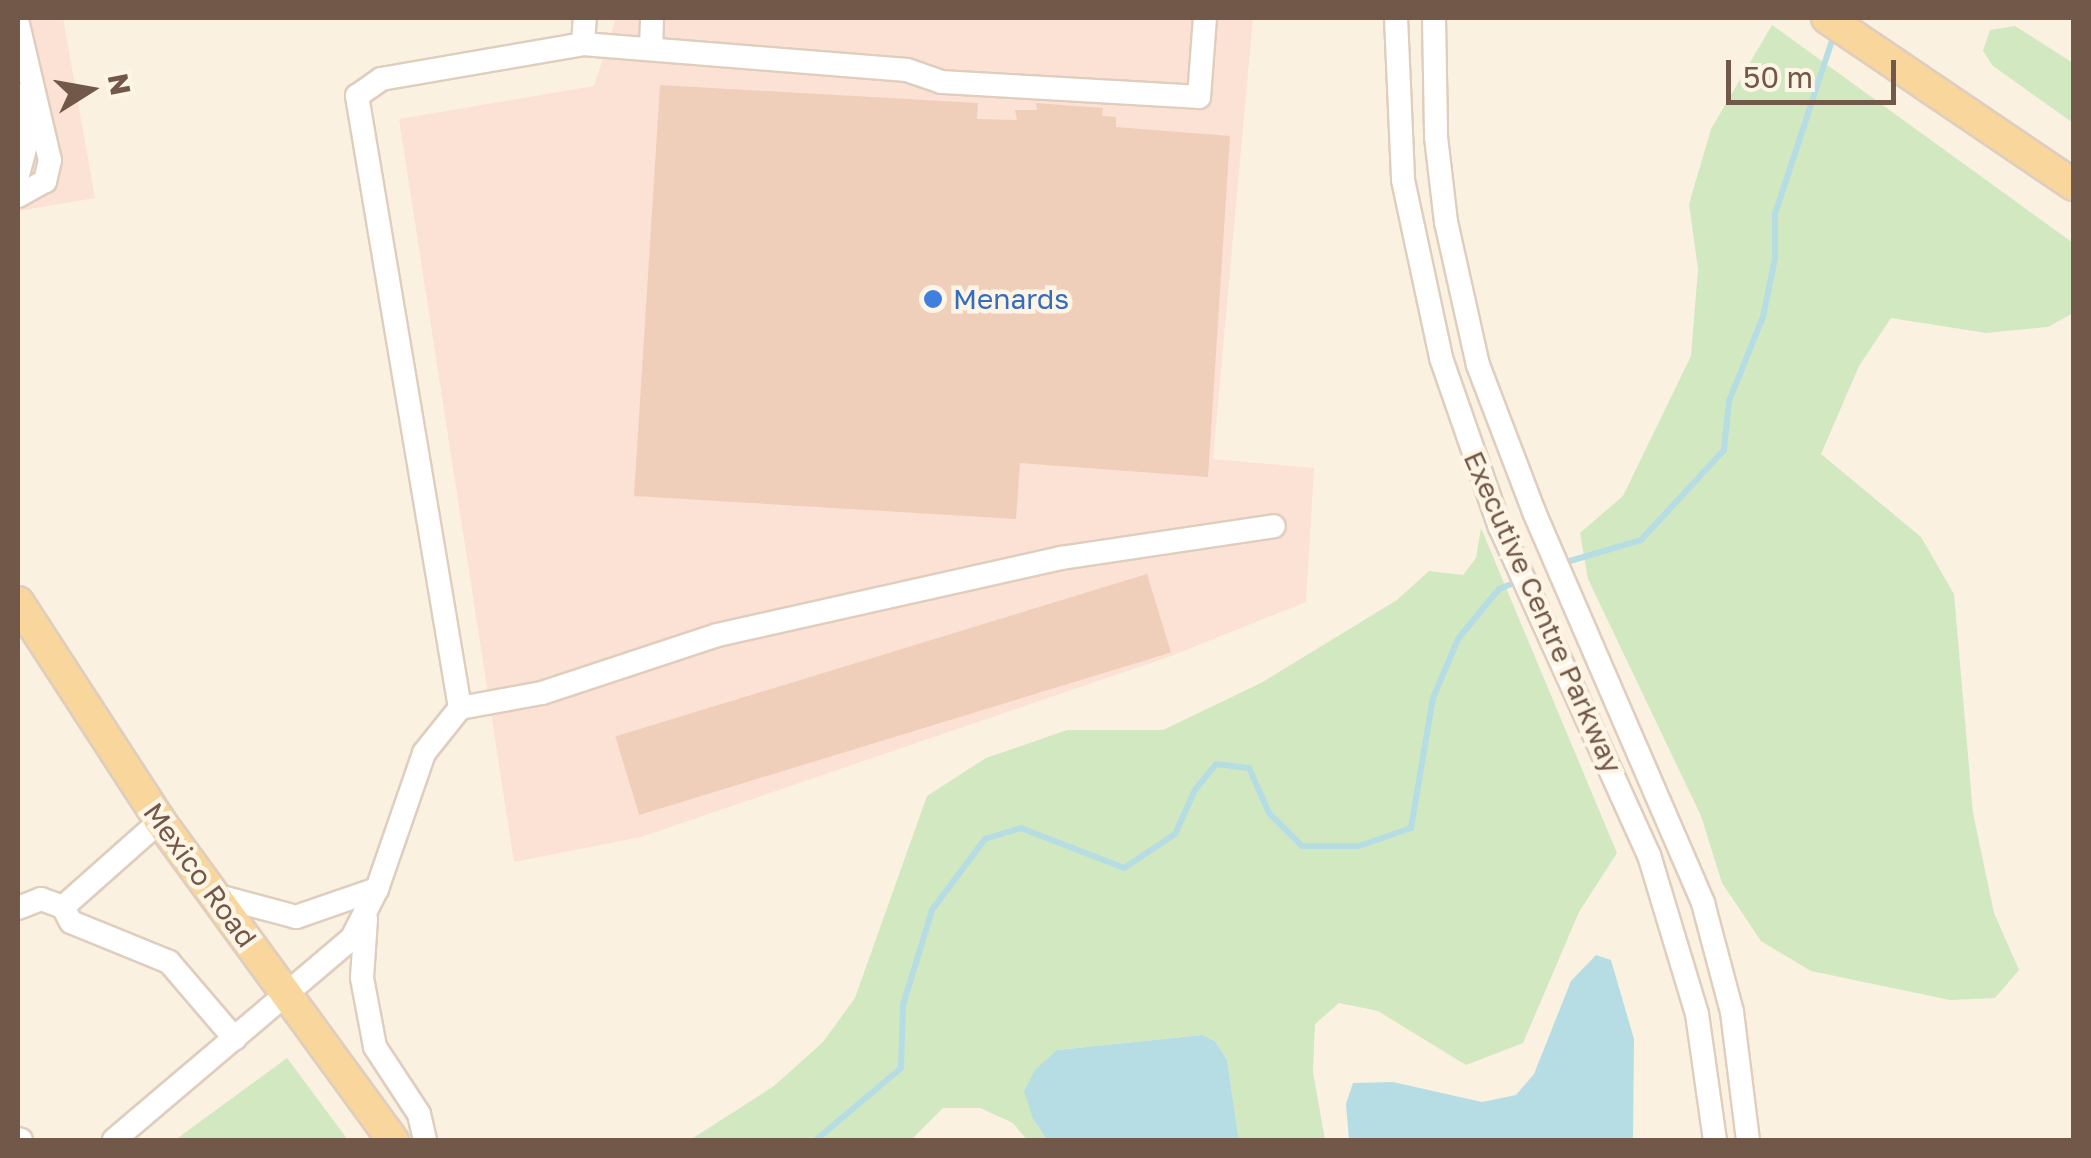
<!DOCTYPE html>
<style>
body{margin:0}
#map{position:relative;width:2091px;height:1158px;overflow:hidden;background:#fbf1e1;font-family:"Golos Text",sans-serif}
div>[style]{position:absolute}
.commercial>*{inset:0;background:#fce1d5}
.green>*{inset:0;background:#d1e8c1}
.water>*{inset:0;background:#b7dde4}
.stream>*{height:6px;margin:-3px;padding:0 3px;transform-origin:3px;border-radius:3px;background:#b7dde4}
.building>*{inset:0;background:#f0cfba;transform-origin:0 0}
.roads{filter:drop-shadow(2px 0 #dfcebe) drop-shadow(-2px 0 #dfcebe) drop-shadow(0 2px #dfcebe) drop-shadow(0 -2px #dfcebe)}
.minor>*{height:22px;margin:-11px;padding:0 11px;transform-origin:11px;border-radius:11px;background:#fff}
.major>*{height:30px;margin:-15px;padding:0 15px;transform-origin:15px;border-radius:15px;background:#f9d69b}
.dots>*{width:28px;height:28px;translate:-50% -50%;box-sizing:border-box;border:5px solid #fff5e7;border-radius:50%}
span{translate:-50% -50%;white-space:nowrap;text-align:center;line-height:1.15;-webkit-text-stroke:9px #fff5e7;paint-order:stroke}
.shop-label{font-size:28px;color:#366cbe}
.left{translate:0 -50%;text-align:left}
.street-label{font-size:28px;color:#725849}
.frame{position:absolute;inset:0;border:20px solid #725849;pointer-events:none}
.north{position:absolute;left:40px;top:40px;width:100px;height:100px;-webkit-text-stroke:8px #fff5e7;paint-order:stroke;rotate:79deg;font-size:28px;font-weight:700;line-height:40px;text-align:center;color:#725849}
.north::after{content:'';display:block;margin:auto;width:35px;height:45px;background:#725849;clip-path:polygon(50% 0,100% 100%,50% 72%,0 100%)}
.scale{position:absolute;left:1726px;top:60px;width:170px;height:45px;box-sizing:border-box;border:5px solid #725849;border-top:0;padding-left:12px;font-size:30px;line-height:35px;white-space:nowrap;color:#725849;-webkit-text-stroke:8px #fff5e7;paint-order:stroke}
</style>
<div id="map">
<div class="commercial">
<div style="clip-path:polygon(18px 18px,63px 18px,95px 198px,18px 211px)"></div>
<div style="clip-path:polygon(616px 18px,1253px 18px,1213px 459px,1314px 468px,1306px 602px,1171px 656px,641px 837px,514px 862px,399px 119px,594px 86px)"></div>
</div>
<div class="green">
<div style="clip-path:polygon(1772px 25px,2073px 243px,2073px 313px,2048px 327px,1986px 333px,1891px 318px,1859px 366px,1821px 454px,1921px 537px,1954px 594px,1973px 813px,1994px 913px,2019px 970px,1995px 998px,1950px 1000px,1811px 971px,1761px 941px,1722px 883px,1701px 816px,1588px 579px,1580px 533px,1623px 496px,1691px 356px,1698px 269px,1689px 204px,1711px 129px)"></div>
<div style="clip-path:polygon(2015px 26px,2073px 63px,2073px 123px,1993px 66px,1983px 51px,1990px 30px)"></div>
<div style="clip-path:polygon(1481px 528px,1617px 853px,1579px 912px,1523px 1043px,1466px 1065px,1378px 1011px,1339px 1003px,1315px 1024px,1313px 1072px,1325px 1140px,1239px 1140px,1227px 1060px,1215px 1041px,1201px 1035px,1057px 1050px,1033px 1119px,1047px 1140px,1027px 1140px,1013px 1123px,980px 1108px,943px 1108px,911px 1140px,690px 1140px,774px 1086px,823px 1042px,855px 998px,927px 796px,986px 758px,1067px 730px,1163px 730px,1261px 683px,1397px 600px,1429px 571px,1463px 575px,1476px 558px)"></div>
<div style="clip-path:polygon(287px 1058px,348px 1140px,175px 1140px)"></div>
</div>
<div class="water">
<div style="clip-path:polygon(1596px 955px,1611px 960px,1634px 1039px,1633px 1140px,1349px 1140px,1346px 1104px,1353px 1083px,1393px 1082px,1482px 1102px,1516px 1095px,1534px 1074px,1571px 981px)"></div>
<div style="clip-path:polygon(1202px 1035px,1215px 1041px,1227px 1060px,1239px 1140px,1047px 1140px,1033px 1119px,1024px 1091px,1035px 1070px,1057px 1050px)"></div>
</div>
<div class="stream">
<div style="left:1563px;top:563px;width:81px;rotate:-16.4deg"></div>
<div style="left:1641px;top:540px;width:122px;rotate:-47.3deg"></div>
<div style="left:1724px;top:450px;width:49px;rotate:-84.2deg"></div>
<div style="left:1729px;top:401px;width:91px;rotate:-68deg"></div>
<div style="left:1763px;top:317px;width:60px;rotate:-78.5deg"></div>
<div style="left:1775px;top:258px;width:44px;rotate:-90deg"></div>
<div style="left:1775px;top:214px;width:188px;rotate:-71.8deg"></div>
<div style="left:816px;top:1140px;width:111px;rotate:-40.3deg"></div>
<div style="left:901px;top:1068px;width:63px;rotate:-88.2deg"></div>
<div style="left:903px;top:1005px;width:99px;rotate:-73deg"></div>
<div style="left:932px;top:910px;width:89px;rotate:-53.3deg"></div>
<div style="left:985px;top:839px;width:38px;rotate:-17deg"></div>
<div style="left:1021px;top:828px;width:110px;rotate:21.2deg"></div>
<div style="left:1124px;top:868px;width:61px;rotate:-33.7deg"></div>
<div style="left:1175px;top:834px;width:48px;rotate:-65.6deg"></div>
<div style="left:1195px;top:790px;width:33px;rotate:-51deg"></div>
<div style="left:1216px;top:764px;width:33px;rotate:7deg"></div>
<div style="left:1249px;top:768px;width:49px;rotate:66deg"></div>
<div style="left:1269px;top:813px;width:47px;rotate:45deg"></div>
<div style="left:1302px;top:846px;width:57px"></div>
<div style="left:1359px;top:846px;width:55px;rotate:-19.1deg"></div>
<div style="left:1411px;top:828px;width:132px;rotate:-80.4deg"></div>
<div style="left:1433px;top:698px;width:64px;rotate:-67deg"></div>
<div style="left:1458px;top:639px;width:65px;rotate:-50.6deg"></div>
<div style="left:1499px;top:589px;width:22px;rotate:-22deg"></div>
</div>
<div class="building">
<div style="clip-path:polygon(660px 85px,978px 103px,977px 119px,1017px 120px,1015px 110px,1037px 110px,1036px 103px,1103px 108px,1102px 116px,1116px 117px,1116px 127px,1230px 136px,1208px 477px,1020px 463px,1016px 519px,634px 496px)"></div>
<div style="left:1147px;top:574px;width:82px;height:556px;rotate:73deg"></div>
</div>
<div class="roads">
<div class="minor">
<div style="left:1396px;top:18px;width:162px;rotate:87.5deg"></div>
<div style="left:1403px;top:180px;width:182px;rotate:77.9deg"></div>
<div style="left:1441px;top:358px;width:179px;rotate:70.8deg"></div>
<div style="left:1500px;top:527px;width:360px;rotate:65.6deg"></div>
<div style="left:1649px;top:855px;width:166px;rotate:73.2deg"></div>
<div style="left:1697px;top:1014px;width:127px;rotate:81.9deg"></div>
<div style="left:1434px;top:18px;width:119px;rotate:89deg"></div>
<div style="left:1436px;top:137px;width:86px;rotate:83.3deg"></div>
<div style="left:1446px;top:222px;width:147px;rotate:77.4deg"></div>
<div style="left:1478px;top:365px;width:157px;rotate:69.1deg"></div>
<div style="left:1534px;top:512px;width:426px;rotate:66.6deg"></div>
<div style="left:1703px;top:903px;width:113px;rotate:75.1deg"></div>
<div style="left:1732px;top:1012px;width:129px;rotate:82.9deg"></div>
<div style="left:18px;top:24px;width:140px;rotate:76.8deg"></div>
<div style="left:50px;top:160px;width:22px;rotate:103deg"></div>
<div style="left:45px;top:181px;width:31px;rotate:151deg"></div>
<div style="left:583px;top:44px;width:325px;rotate:4.6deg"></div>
<div style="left:907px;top:70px;width:37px;rotate:19deg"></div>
<div style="left:942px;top:82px;width:257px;rotate:3.3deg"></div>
<div style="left:1199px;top:97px;width:79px;rotate:-85.7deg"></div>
<div style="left:651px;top:49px;width:31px;rotate:-88deg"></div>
<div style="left:18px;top:95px;width:51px;rotate:80.9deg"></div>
<div style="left:26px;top:145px;width:31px;rotate:105deg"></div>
<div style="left:460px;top:708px;width:621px;rotate:-99.55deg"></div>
<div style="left:357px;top:96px;width:29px;rotate:-35deg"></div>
<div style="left:381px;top:79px;width:205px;rotate:-9.8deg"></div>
<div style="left:583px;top:44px;width:26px;rotate:-86deg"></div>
<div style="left:160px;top:821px;width:130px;rotate:138.4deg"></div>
<div style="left:63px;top:907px;width:17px;rotate:62deg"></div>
<div style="left:71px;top:922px;width:106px;rotate:22.2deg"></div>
<div style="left:169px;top:962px;width:101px;rotate:49.4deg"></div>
<div style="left:214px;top:895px;width:85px;rotate:15deg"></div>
<div style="left:296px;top:917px;width:86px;rotate:-19.1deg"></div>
<div style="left:18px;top:908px;width:25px;rotate:-21deg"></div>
<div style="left:41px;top:899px;width:23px;rotate:20deg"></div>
<div style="left:366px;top:919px;width:59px;rotate:93.9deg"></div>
<div style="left:362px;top:978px;width:70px;rotate:79.3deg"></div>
<div style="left:375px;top:1047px;width:80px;rotate:56.7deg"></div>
<div style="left:419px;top:1114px;width:27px;rotate:77deg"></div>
<div style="left:18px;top:1139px;width:3px;rotate:18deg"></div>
<div style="left:114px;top:1140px;width:312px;rotate:-40.3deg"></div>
<div style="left:352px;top:938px;width:55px;rotate:-63deg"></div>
<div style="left:377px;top:889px;width:144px;rotate:-70.9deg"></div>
<div style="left:424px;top:753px;width:58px;rotate:-51.3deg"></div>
<div style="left:460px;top:708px;width:83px;rotate:-10.4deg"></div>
<div style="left:542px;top:693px;width:184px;rotate:-18.3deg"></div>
<div style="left:717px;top:635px;width:353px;rotate:-12.6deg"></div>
<div style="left:1061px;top:558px;width:215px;rotate:-8.5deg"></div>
</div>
<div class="major">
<div style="left:1827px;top:18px;width:298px;rotate:34.1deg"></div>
<div style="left:18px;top:602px;width:261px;rotate:57deg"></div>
<div style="left:160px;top:821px;width:395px;rotate:53.9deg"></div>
</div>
</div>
<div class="dots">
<div style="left:933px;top:299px;background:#3f7fe0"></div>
</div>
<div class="shop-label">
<span class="left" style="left:953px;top:299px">Menards</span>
</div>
<div class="street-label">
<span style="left:1543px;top:612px;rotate:66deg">Executive Centre Parkway</span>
<span style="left:200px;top:875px;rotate:54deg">Mexico Road</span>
</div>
<div class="frame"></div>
<div class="north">N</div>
<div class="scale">50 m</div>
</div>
